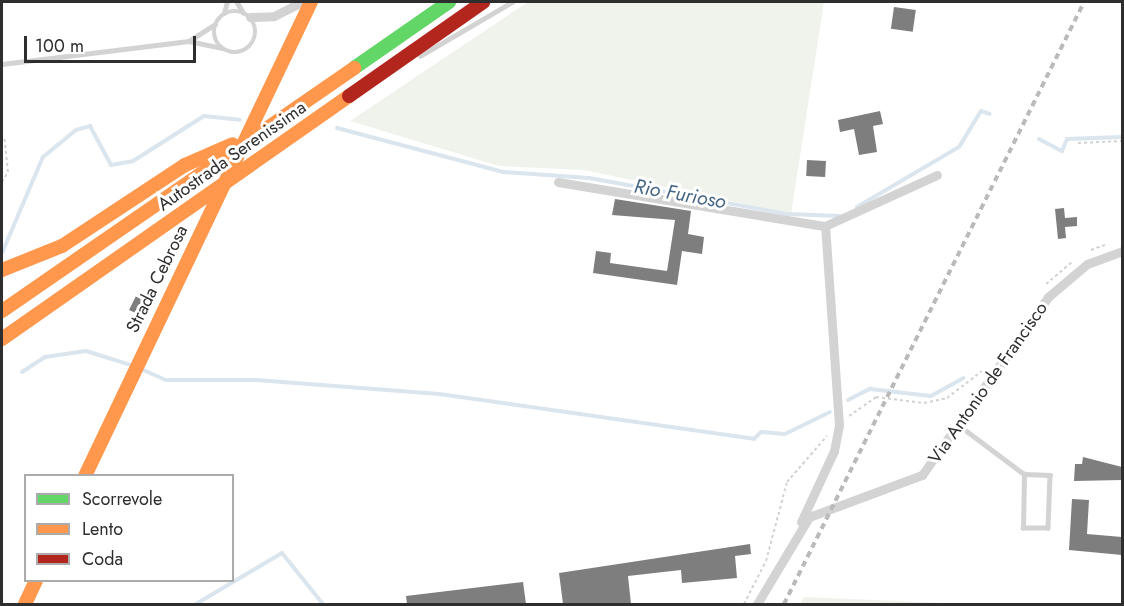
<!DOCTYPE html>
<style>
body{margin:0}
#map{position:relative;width:1124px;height:606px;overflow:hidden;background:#fff;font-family:Jost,sans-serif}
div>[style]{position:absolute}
.green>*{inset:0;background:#eff3ec}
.stream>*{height:4px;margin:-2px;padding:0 2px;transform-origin:2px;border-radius:2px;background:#dbe5ee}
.building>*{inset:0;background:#7e7e7e;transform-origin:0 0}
.path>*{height:2px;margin-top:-1px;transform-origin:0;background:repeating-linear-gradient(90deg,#d2d2d2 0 3px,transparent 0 6px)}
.lane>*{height:4.5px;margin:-2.25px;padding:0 2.25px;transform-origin:2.25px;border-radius:2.25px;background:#d3d3d3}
.lane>.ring{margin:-2.25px;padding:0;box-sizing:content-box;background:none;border:4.5px solid #d3d3d3;border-radius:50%}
.street>*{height:9px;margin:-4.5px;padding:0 4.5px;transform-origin:4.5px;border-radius:4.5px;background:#d3d3d3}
.fast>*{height:14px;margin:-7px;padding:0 7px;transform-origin:7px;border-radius:7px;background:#63d668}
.slow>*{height:14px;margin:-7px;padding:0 7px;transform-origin:7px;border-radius:7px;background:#ff974d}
.jam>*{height:14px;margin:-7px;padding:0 7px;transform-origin:7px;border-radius:7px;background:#b3261e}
.rail>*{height:4px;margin-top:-2px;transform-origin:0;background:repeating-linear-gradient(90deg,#bababa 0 6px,transparent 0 10.5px)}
.slow-bridge>*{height:14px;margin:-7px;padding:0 7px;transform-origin:7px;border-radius:7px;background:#ff974d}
span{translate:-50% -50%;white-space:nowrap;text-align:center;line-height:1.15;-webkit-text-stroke:6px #fff;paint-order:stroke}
.street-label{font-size:18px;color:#2e2e2e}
.water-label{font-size:20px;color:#466785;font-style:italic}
.frame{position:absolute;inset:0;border:3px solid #2e2e2e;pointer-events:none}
.legend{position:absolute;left:24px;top:474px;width:210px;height:108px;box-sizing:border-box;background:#fff;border:2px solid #ababab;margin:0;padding:8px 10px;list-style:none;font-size:18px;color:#2e2e2e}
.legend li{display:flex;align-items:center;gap:12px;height:30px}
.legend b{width:30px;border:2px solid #ababab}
.scale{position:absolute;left:24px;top:36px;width:172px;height:27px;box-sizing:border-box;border:3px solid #2e2e2e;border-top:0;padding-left:8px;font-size:18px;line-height:21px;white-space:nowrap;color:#2e2e2e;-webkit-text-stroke:4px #fff;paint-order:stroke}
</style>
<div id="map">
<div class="green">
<div style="clip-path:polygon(528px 2px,824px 2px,791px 214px,584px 170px,499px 166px,350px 121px)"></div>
<div style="clip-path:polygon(804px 597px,967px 604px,800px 604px)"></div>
</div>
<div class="stream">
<div style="left:289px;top:124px;width:1px"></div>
<div style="left:337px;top:128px;width:173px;rotate:14.8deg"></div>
<div style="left:504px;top:172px;width:85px;rotate:4deg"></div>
<div style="left:589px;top:178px;width:201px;rotate:10.3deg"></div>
<div style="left:787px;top:214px;width:52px;rotate:2.2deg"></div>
<div style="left:1039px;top:139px;width:26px;rotate:28deg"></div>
<div style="left:1062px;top:151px;width:13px;rotate:-67deg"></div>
<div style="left:1067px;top:139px;width:55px;rotate:-2.1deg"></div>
<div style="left:857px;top:207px;width:118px;rotate:-30.5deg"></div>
<div style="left:959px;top:147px;width:42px;rotate:-58.6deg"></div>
<div style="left:981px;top:111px;width:9px;rotate:18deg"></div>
<div style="left:2px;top:253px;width:104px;rotate:-66.9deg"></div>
<div style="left:43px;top:157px;width:43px;rotate:-39.3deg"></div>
<div style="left:76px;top:130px;width:15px;rotate:-16deg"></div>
<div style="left:90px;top:126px;width:44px;rotate:61.7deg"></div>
<div style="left:111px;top:165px;width:22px;rotate:-10deg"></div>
<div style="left:133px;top:161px;width:84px;rotate:-32.4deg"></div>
<div style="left:204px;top:116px;width:36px;rotate:6deg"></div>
<div style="left:141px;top:369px;width:27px;rotate:24deg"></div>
<div style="left:166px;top:380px;width:90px"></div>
<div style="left:256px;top:380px;width:184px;rotate:4.4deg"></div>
<div style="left:439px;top:394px;width:318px;rotate:8.1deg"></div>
<div style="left:754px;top:439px;width:10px;rotate:-45deg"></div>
<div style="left:761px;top:432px;width:24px;rotate:5deg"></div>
<div style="left:785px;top:434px;width:50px;rotate:-26.1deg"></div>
<div style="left:22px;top:372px;width:27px;rotate:-33deg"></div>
<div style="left:45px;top:357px;width:41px;rotate:-8.3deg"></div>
<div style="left:86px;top:351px;width:50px;rotate:17.4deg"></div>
<div style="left:848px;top:400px;width:25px;rotate:-27deg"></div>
<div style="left:870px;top:389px;width:61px;rotate:6.5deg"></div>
<div style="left:931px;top:396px;width:37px;rotate:-29deg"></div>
<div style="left:196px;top:604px;width:100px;rotate:-30.7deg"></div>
<div style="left:282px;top:553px;width:65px;rotate:51.2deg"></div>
</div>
<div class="building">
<div style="left:894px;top:7px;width:22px;height:22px;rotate:8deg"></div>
<div style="clip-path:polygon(880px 111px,883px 124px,873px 126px,877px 152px,859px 155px,854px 129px,840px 132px,838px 120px)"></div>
<div style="left:807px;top:160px;width:19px;height:16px;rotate:3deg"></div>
<div style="clip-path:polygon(615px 199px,691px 211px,688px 234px,704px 237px,702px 254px,682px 251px,677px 285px,593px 273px,596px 251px,611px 253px,610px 263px,667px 271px,675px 220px,612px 215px)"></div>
<div style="clip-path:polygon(1064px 208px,1065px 218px,1077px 217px,1077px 226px,1065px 227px,1066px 238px,1058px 239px,1055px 209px)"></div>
<div style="clip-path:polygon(136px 296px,146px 303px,140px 315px,129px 310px)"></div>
<div style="clip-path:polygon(1083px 457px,1122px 467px,1122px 480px,1074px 481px,1075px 464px,1082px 464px)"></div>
<div style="clip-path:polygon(1072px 499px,1089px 500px,1087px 534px,1122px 537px,1122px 555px,1069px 550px)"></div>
<div style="clip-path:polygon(750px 544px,751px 554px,735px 556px,737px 578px,682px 583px,681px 570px,628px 576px,631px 604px,563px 604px,559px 573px)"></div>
<div style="clip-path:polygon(523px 582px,526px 604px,407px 604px,406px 596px)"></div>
</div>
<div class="path">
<div style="left:2px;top:118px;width:7px;rotate:90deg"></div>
<div style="left:1078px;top:143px;width:44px;rotate:-2.6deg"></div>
<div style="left:2px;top:182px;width:12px;rotate:-59deg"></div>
<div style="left:8px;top:172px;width:36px;rotate:-96deg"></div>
<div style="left:1091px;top:250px;width:15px;rotate:-20deg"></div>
<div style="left:1046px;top:284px;width:35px;rotate:-40deg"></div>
<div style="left:849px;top:416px;width:33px;rotate:-35deg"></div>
<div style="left:876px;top:397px;width:48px;rotate:7.1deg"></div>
<div style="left:924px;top:403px;width:24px;rotate:-12deg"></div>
<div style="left:947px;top:398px;width:44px;rotate:-37.6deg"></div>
<div style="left:744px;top:604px;width:48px;rotate:-62.9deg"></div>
<div style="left:766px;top:561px;width:82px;rotate:-75.1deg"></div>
<div style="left:787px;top:482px;width:61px;rotate:-49deg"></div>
</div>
<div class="lane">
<div style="left:237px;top:2px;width:12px;rotate:59deg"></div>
<div class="ring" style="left:214px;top:11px;width:37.5px;height:37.5px"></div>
<div style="left:224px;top:13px;width:11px;rotate:-75deg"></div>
<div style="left:189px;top:41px;width:31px;rotate:-33deg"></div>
<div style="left:420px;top:56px;width:107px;rotate:-30.4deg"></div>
<div style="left:2px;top:64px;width:188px;rotate:-7deg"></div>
<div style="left:189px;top:41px;width:34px;rotate:12deg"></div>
<div style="left:960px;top:426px;width:80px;rotate:36.9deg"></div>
<div style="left:1024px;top:474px;width:26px;rotate:2deg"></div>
<div style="left:1050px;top:475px;width:53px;rotate:92.2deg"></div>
<div style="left:1048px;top:528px;width:25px;rotate:180deg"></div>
<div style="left:1023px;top:528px;width:54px;rotate:-88.9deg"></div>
</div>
<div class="street">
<div style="left:250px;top:17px;width:24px;rotate:-2deg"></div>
<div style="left:274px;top:16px;width:30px;rotate:-27deg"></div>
<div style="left:558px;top:182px;width:271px;rotate:9.4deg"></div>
<div style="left:825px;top:226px;width:123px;rotate:-24.5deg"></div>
<div style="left:801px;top:522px;width:78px;rotate:-65.1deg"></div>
<div style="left:834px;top:451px;width:26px;rotate:-79deg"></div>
<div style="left:839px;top:425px;width:199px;rotate:-94deg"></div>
<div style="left:757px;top:604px;width:101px;rotate:-59.1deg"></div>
<div style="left:809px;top:517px;width:121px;rotate:-20.4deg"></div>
<div style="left:922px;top:475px;width:218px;rotate:-54.7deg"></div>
<div style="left:1048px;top:297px;width:51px;rotate:-40.2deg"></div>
<div style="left:1087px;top:264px;width:37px;rotate:-20deg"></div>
</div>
<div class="fast">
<div style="left:354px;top:68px;width:116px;rotate:-34.8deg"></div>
</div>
<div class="slow">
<div style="left:2px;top:270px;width:65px;rotate:-21.8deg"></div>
<div style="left:62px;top:246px;width:147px;rotate:-33.4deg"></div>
<div style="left:185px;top:165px;width:52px;rotate:-23.6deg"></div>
<div style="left:2px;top:311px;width:428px;rotate:-34.6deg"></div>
<div style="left:2px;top:339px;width:424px;rotate:-35deg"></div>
<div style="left:25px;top:604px;width:26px;rotate:-65deg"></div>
</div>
<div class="jam">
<div style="left:349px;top:96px;width:164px;rotate:-35deg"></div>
</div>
<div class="rail">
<div style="left:784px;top:604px;width:673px;rotate:-63.51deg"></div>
</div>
<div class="slow-bridge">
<div style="left:85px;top:476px;width:525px;rotate:-64.51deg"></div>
</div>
<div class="street-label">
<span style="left:232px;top:156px;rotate:-35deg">Autostrada Serenissima</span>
<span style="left:157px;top:279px;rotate:-64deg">Strada Cebrosa</span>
<span style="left:988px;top:383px;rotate:-55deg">Via Antonio de Francisco</span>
</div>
<div class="water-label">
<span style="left:680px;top:194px;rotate:10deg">Rio Furioso</span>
</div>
<div class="frame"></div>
<ul class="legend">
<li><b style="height:8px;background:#63d668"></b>Scorrevole</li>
<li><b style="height:8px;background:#ff974d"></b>Lento</li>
<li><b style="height:8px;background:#b3261e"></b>Coda</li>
</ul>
<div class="scale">100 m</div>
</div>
